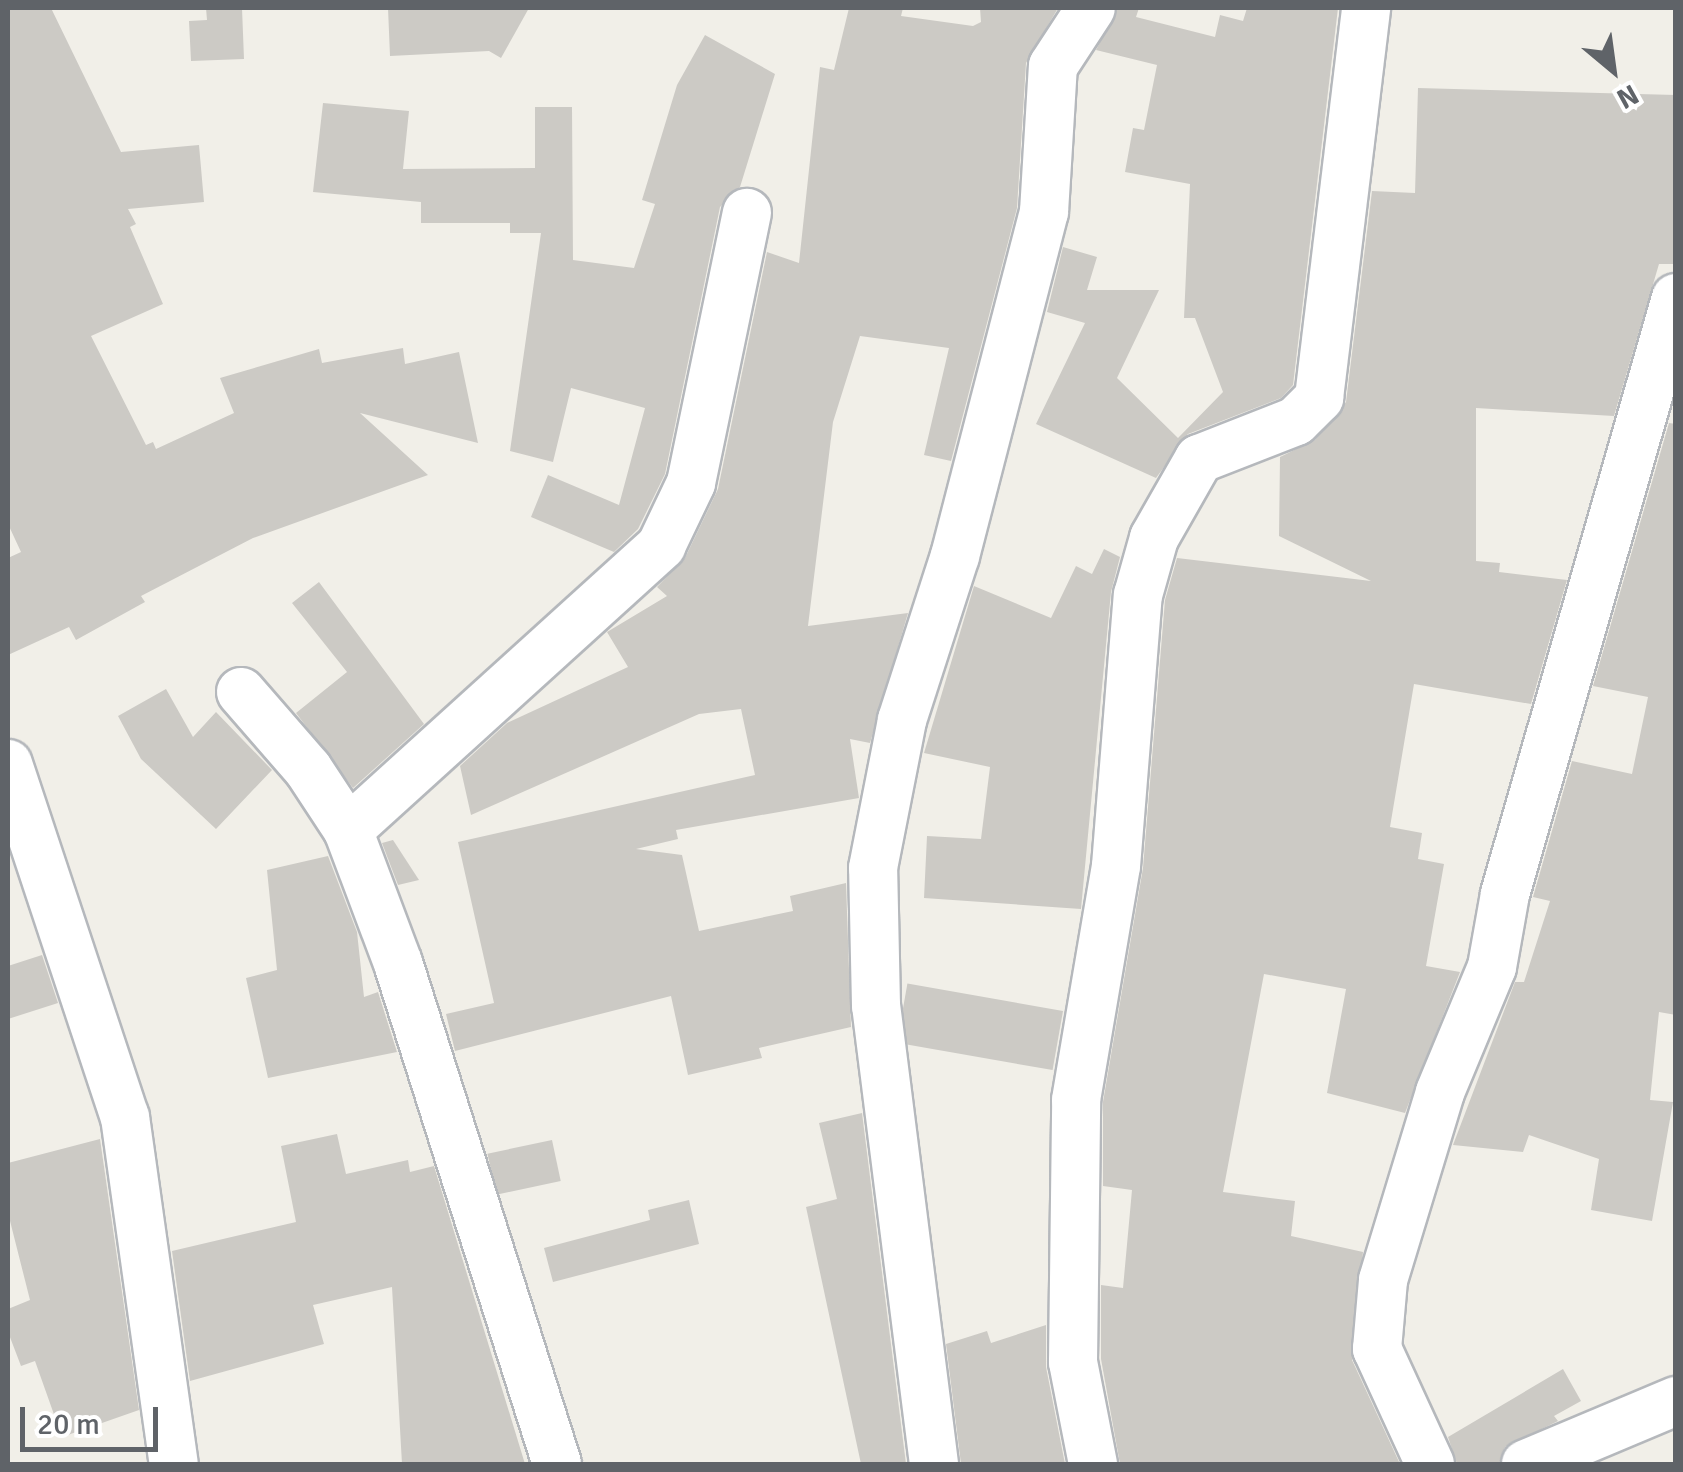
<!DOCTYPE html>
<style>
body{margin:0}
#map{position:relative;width:1683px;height:1472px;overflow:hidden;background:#f1efe8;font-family:Signika,sans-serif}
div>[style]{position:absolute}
.building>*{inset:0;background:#cccac5;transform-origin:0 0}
.roads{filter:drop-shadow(2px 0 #b5b8bc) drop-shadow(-2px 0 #b5b8bc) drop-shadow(0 2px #b5b8bc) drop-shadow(0 -2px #b5b8bc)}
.street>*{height:48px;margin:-24px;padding:0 24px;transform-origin:24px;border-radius:24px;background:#fff}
span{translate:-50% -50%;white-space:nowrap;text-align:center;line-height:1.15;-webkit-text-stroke:10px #fff;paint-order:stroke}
.frame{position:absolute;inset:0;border:10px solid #5f6368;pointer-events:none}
.north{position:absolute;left:1563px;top:20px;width:100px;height:100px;-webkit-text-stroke:8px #fff;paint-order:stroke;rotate:151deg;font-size:28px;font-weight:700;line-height:40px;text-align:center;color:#5f6368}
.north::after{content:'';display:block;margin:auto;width:35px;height:45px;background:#5f6368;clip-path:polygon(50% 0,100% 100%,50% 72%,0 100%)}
.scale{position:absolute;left:20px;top:1407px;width:138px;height:45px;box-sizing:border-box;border:5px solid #5f6368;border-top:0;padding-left:12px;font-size:30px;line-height:35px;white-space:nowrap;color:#5f6368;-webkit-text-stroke:8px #fff;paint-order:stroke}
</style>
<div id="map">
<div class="building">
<div style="clip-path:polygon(8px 8px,51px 8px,121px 152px,199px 145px,204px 202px,128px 209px,136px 224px,130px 227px,163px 304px,91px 336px,146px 445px,153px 442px,156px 449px,234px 413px,220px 378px,319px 349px,322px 363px,403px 348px,405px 364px,459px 352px,478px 443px,360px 413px,428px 475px,253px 538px,141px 596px,145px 602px,76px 640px,69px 627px,8px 655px,8px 558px,21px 552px,8px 524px)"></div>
<div style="clip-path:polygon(206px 8px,242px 8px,244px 59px,191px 61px,189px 21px,207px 20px)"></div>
<div style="clip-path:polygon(388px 8px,529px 8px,501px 58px,489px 51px,390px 56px)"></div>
<div style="clip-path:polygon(849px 8px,903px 8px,901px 16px,973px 26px,981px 22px,980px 8px,1058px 8px,1026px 63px,1017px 208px,951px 461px,924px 455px,949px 348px,860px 336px,833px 422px,808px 626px,908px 613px,870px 743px,850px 739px,859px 798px,676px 830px,678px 839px,636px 849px,682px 855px,699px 931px,793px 911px,790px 896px,846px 883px,851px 1027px,759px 1048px,762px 1058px,688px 1075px,671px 996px,455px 1051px,446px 1014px,494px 1003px,458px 842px,755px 775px,741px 709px,699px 714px,471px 815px,460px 766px,507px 723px,628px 667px,607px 632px,667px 596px,657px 587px,685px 558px,718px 489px,767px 252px,799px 263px,820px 67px,834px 70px)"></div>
<div style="clip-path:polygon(1118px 8px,1139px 8px,1136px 17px,1215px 37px,1220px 15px,1243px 21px,1247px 8px,1338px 8px,1293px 385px,1281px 398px,1188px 434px,1156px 478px,1036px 424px,1085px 323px,1047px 312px,1063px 247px,1097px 257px,1087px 290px,1159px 290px,1117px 378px,1178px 438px,1223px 392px,1195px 318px,1184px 318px,1190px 184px,1125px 172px,1133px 128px,1144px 130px,1157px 65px,1096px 50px)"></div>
<div style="clip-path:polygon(705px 35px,775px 74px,740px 187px,720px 207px,665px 474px,638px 529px,614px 552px,531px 517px,548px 475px,619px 505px,645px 408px,571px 388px,553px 462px,510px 451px,541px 233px,510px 233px,510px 223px,421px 223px,421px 202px,313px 192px,323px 103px,409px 111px,403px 169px,535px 168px,535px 107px,572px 107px,573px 260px,634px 268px,655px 204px,642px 200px,677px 85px)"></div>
<div style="clip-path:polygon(1418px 88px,1676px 95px,1676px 264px,1659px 264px,1614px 416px,1476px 408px,1476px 561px,1500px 563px,1499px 572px,1567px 580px,1531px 704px,1414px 684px,1390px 827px,1422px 833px,1418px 859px,1444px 864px,1426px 966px,1460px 972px,1405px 1113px,1327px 1093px,1346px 989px,1264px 974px,1223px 1192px,1295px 1201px,1291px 1236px,1363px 1252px,1352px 1360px,1400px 1464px,1120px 1464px,1101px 1359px,1101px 1285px,1123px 1288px,1132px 1190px,1103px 1186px,1103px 1102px,1143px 868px,1165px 600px,1177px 558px,1371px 581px,1279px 536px,1280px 457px,1315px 440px,1346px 402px,1372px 191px,1415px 193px)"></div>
<div style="clip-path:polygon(1669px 423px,1676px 424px,1676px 1015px,1659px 1012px,1650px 1100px,1673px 1102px,1652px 1221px,1591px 1210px,1599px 1159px,1529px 1135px,1523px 1152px,1453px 1145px,1515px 982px,1524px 982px,1550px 901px,1533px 897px,1572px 761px,1632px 774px,1648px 697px,1593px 686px)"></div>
<div style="clip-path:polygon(1104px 549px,1120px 557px,1111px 592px,1081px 909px,924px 898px,927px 836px,981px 839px,990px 767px,924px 753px,974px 586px,1051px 618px,1076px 566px,1092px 574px)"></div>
<div style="clip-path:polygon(319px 582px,424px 724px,353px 788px,296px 713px,347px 672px,292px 603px)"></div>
<div style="clip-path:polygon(166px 689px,193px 737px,216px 712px,272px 770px,216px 829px,141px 759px,118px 716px)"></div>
<div style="clip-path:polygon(393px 840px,419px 880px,398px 885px,382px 843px)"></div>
<div style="clip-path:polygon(328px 856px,357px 932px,364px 997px,378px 992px,397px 1052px,268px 1078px,246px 978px,277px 970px,267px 870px)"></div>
<div style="clip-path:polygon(42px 955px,58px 1003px,8px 1019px,8px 966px)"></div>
<div style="left:1063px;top:1011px;width:60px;height:158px;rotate:100deg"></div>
<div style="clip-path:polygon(862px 1113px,906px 1464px,861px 1464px,806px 1207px,837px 1199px,819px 1123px)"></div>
<div style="clip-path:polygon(337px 1134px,346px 1174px,408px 1160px,410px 1172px,434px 1166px,525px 1464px,402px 1464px,392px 1287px,313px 1305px,324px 1344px,190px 1381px,172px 1251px,296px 1222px,281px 1146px)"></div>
<div style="clip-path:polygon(100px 1139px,139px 1410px,62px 1437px,35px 1361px,21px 1366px,8px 1332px,8px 1309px,30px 1300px,8px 1213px,8px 1163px)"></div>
<div style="left:552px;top:1140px;width:42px;height:66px;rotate:78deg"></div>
<div style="clip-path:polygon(689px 1200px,699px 1244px,553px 1282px,544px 1248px,650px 1220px,648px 1210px)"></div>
<div style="clip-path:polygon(1046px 1325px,1046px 1367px,1065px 1464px,961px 1464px,946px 1344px,987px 1331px,991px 1343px)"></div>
<div style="clip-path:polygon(1563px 1369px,1581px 1401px,1554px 1416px,1558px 1421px,1505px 1447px,1499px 1464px,1457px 1464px,1448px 1437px)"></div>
</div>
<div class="roads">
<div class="street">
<div style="left:241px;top:692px;width:102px;rotate:49deg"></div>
<div style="left:308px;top:769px;width:73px;rotate:56.7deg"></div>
<div style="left:348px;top:830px;width:142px;rotate:69.4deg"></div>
<div style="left:398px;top:963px;width:526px;rotate:72.39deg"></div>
<div style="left:8px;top:764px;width:372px;rotate:71.7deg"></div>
<div style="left:125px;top:1117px;width:350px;rotate:82deg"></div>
<div style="left:348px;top:830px;width:423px;rotate:-42.2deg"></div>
<div style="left:661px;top:546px;width:70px;rotate:-64.5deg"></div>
<div style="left:691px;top:483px;width:276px;rotate:-78.3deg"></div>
<div style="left:934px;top:1464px;width:462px;rotate:-97.2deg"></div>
<div style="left:876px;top:1006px;width:138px;rotate:-91.2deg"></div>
<div style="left:873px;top:868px;width:151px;rotate:-78.9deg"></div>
<div style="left:902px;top:720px;width:172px;rotate:-72.1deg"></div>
<div style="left:955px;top:556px;width:355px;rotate:-75.5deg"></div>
<div style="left:1044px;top:212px;width:146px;rotate:-86.5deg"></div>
<div style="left:1053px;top:66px;width:69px;rotate:-56.8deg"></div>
<div style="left:1093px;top:1464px;width:104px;rotate:-101.1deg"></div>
<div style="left:1073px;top:1362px;width:262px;rotate:-89.3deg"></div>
<div style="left:1076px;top:1100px;width:237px;rotate:-80.3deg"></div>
<div style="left:1116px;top:866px;width:272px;rotate:-85.4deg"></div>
<div style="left:1138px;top:595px;width:59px;rotate:-74.3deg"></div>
<div style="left:1154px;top:538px;width:91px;rotate:-60.3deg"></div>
<div style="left:1199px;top:459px;width:104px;rotate:-21.4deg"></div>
<div style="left:1296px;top:421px;width:33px;rotate:-45deg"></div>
<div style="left:1319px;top:398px;width:393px;rotate:-83.1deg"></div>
<div style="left:1430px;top:1464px;width:127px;rotate:-114.7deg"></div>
<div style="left:1377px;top:1349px;width:69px;rotate:-85deg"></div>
<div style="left:1383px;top:1280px;width:196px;rotate:-73.1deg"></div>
<div style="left:1440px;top:1092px;width:135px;rotate:-67.4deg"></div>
<div style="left:1492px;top:967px;width:74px;rotate:-79.9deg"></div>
<div style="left:1505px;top:894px;width:620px;rotate:-73.99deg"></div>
<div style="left:1526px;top:1464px;width:163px;rotate:-22.8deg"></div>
</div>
</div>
<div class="frame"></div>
<div class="north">N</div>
<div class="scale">20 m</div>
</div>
